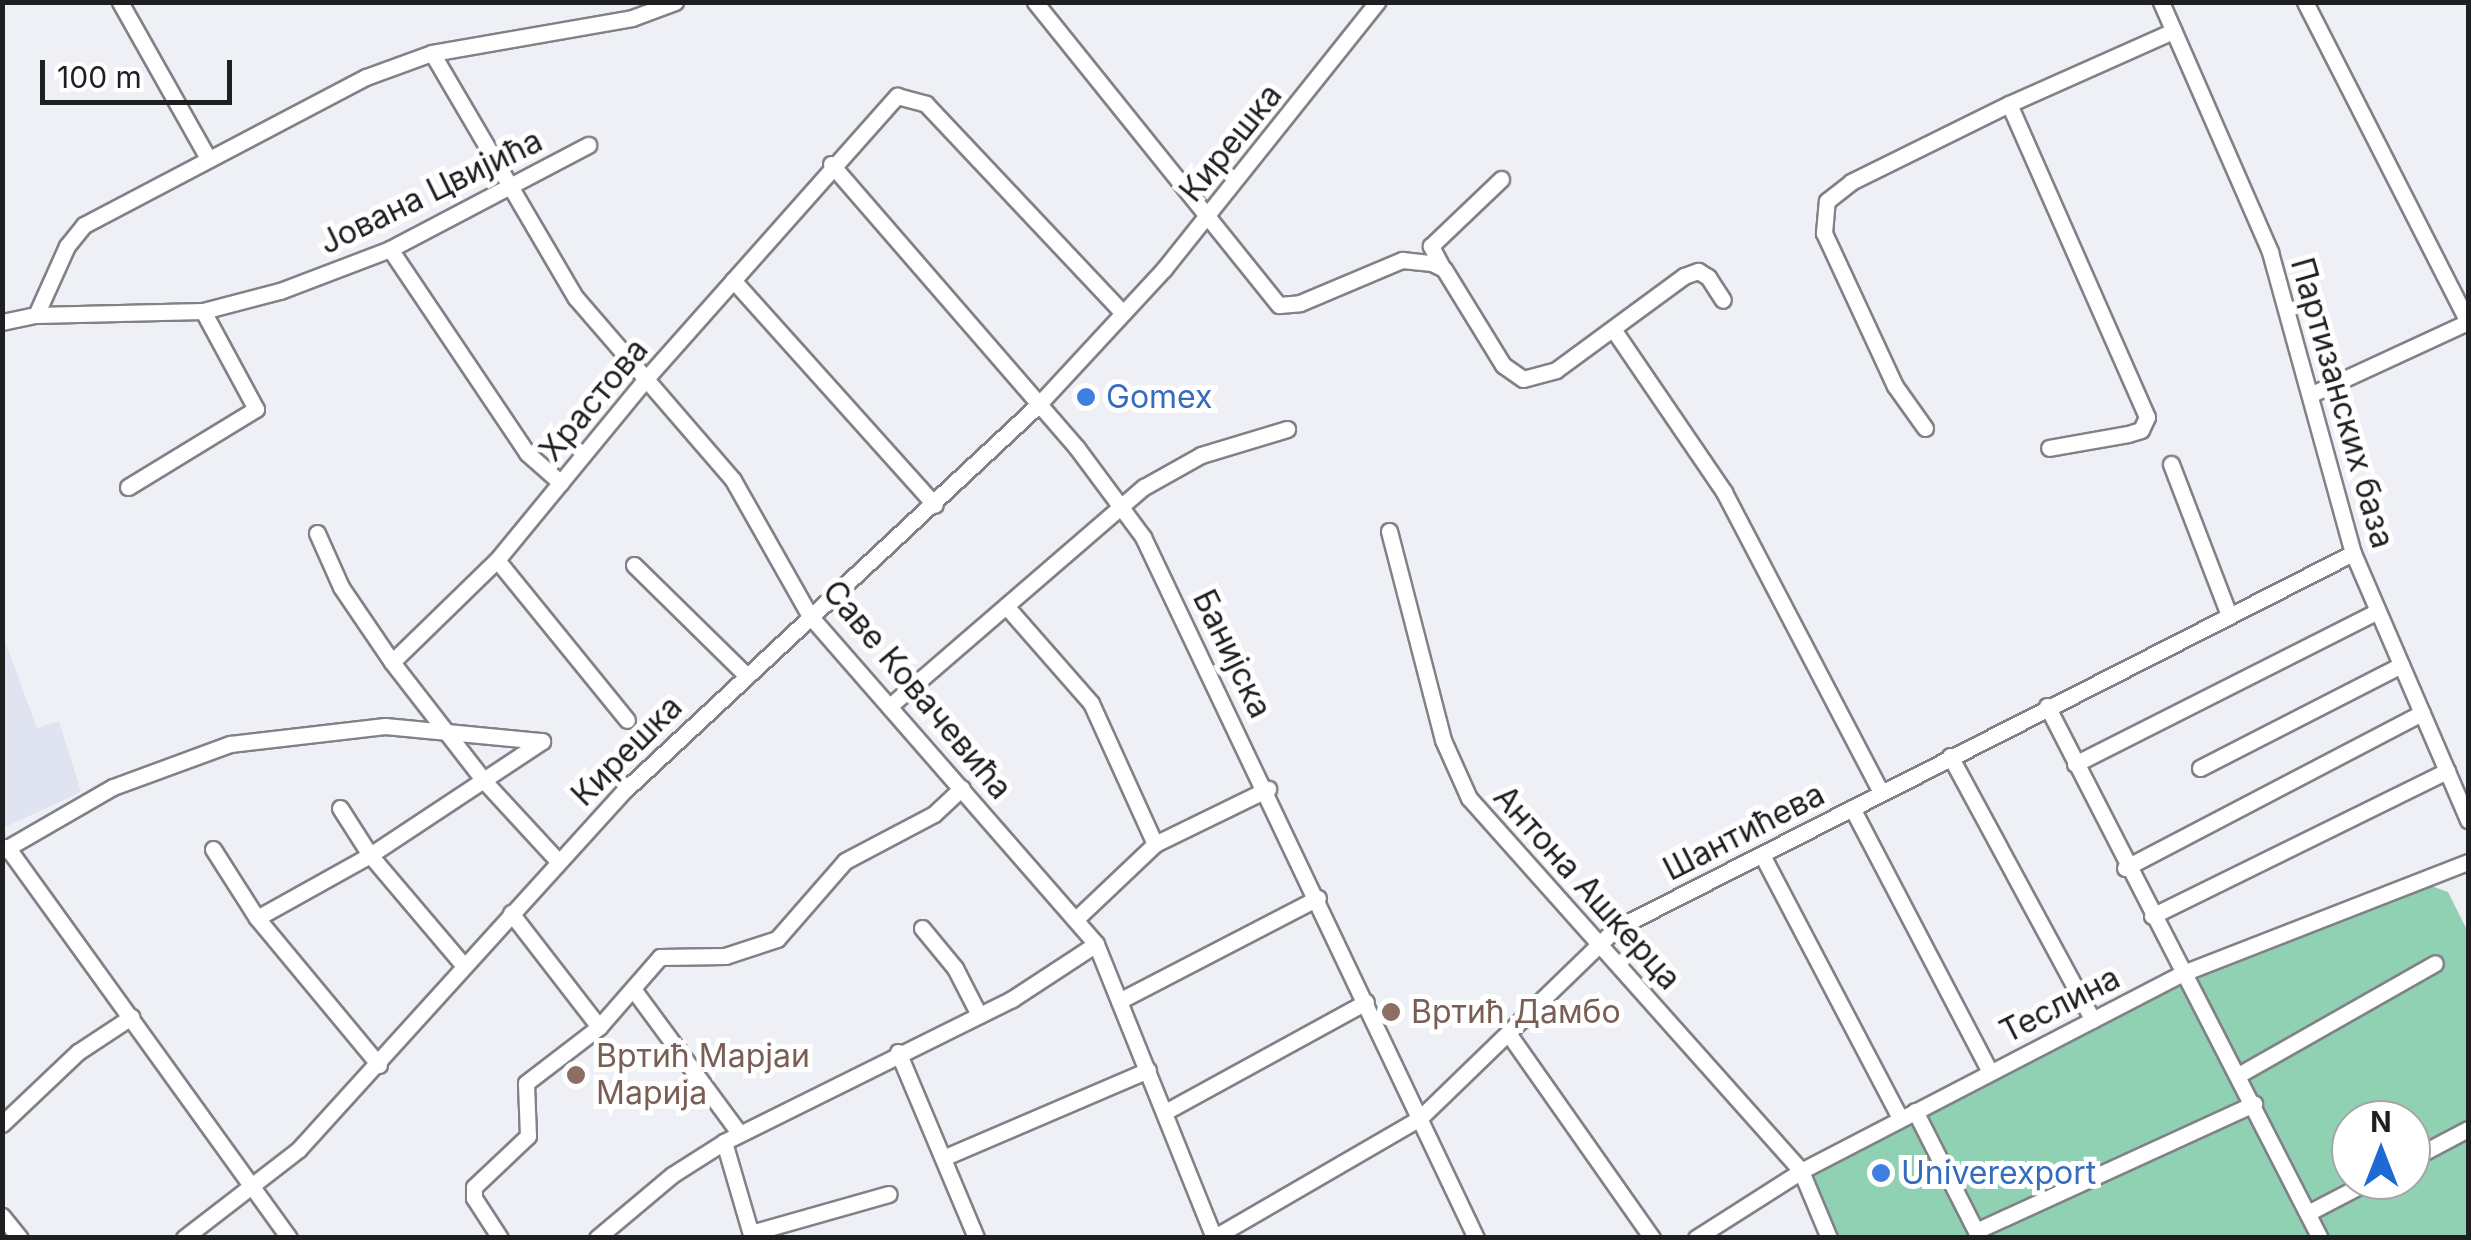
<!DOCTYPE html>
<meta charset="utf-8">
<style>
body{margin:0}
#map{position:relative;width:2471px;height:1240px;overflow:hidden;background:#eef0f5;font-family:Inter,sans-serif}
div>[style]{position:absolute}
.built>*{inset:0;background:#e0e4f1}
.green>*{inset:0;background:#91d1b3}
.roads{filter:drop-shadow(2px 0 #808287) drop-shadow(-2px 0 #808287) drop-shadow(0 2px #808287) drop-shadow(0 -2px #808287)}
.minor>*{height:15px;margin:-7.5px;padding:0 7.5px;transform-origin:7.5px;border-radius:7.5px;background:#fff}
.dots>*{width:28px;height:28px;translate:-50% -50%;box-sizing:border-box;border:5px solid #fff;border-radius:50%}
span{translate:-50% -50%;white-space:nowrap;text-align:center;line-height:1.15;-webkit-text-stroke:10px #fff;paint-order:stroke}
.street-label{font-size:32px;color:#1e1f21}
.shop-label{font-size:32px;color:#366cbe}
.left{translate:0 -50%;text-align:left}
.education-label{font-size:32px;color:#785e54}
.frame{position:absolute;inset:0;border:5px solid #1e1f21;pointer-events:none}
.north{position:absolute;left:2331px;top:1100px;width:100px;height:100px;box-sizing:border-box;background:#fff;border:2px solid #a5a5a6;border-radius:50%;rotate:0deg;font-size:28px;font-weight:700;line-height:40px;text-align:center;color:#1e1f21}
.north::after{content:'';display:block;margin:auto;width:35px;height:45px;background:#1e6ad5;clip-path:polygon(50% 0,100% 100%,50% 72%,0 100%)}
.scale{position:absolute;left:40px;top:60px;width:192px;height:45px;box-sizing:border-box;border:5px solid #1e1f21;border-top:0;padding-left:12px;font-size:30px;line-height:35px;white-space:nowrap;color:#1e1f21;-webkit-text-stroke:8px #fff;paint-order:stroke}
</style>
<div id="map">
<div class="built">
<div style="clip-path:polygon(2px 633px,37px 728px,59px 721px,81px 792px,3px 828px,8px 837px,3px 841px)"></div>
</div>
<div class="green">
<div style="clip-path:polygon(evenodd,2426px 884px,2448px 892px,2468px 932px,2468px 1237px,1831px 1237px,1804px 1172px,2179px 978px,2426px 884px,2351px 1120px,2411px 1120px,2411px 1180px,2351px 1180px,2351px 1120px)"></div>
</div>
<div class="roads">
<div class="minor">
<div style="left:120px;top:2px;width:179px;rotate:60.6deg"></div>
<div style="left:1035px;top:2px;width:389px;rotate:51.2deg"></div>
<div style="left:1279px;top:305px;width:21px;rotate:-5deg"></div>
<div style="left:1300px;top:303px;width:111px;rotate:-22.9deg"></div>
<div style="left:1402px;top:260px;width:30px;rotate:6deg"></div>
<div style="left:1432px;top:263px;width:13px;rotate:27deg"></div>
<div style="left:1444px;top:269px;width:113px;rotate:58.4deg"></div>
<div style="left:1503px;top:365px;width:24px;rotate:35deg"></div>
<div style="left:1523px;top:379px;width:34px;rotate:-15deg"></div>
<div style="left:1556px;top:370px;width:159px;rotate:-36.3deg"></div>
<div style="left:1684px;top:276px;width:15px;rotate:-20deg"></div>
<div style="left:1698px;top:271px;width:12px;rotate:31deg"></div>
<div style="left:1708px;top:277px;width:27px;rotate:57deg"></div>
<div style="left:2161px;top:2px;width:273px;rotate:66.4deg"></div>
<div style="left:2270px;top:252px;width:312px;rotate:74.6deg"></div>
<div style="left:2353px;top:553px;width:291px;rotate:66.7deg"></div>
<div style="left:2305px;top:2px;width:359px;rotate:63deg"></div>
<div style="left:432px;top:53px;width:284px;rotate:59.6deg"></div>
<div style="left:576px;top:298px;width:240px;rotate:49.2deg"></div>
<div style="left:733px;top:480px;width:156px;rotate:60.5deg"></div>
<div style="left:810px;top:616px;width:435px;rotate:48.9deg"></div>
<div style="left:1096px;top:944px;width:317px;rotate:68.1deg"></div>
<div style="left:2009px;top:104px;width:342px;rotate:66.2deg"></div>
<div style="left:2147px;top:417px;width:14px;rotate:115deg"></div>
<div style="left:2141px;top:430px;width:14px;rotate:163deg"></div>
<div style="left:2128px;top:434px;width:80px;rotate:170deg"></div>
<div style="left:831px;top:164px;width:376px;rotate:49.1deg"></div>
<div style="left:1077px;top:448px;width:111px;rotate:53.4deg"></div>
<div style="left:1143px;top:537px;width:776px;rotate:64.59deg"></div>
<div style="left:390px;top:249px;width:246px;rotate:56.1deg"></div>
<div style="left:527px;top:453px;width:45px;rotate:41.4deg"></div>
<div style="left:1442px;top:267px;width:24px;rotate:-118deg"></div>
<div style="left:1431px;top:246px;width:97px;rotate:-43.7deg"></div>
<div style="left:733px;top:280px;width:302px;rotate:48.1deg"></div>
<div style="left:36px;top:315px;width:76px;rotate:-65.8deg"></div>
<div style="left:67px;top:246px;width:27px;rotate:-51deg"></div>
<div style="left:84px;top:225px;width:318px;rotate:-27.7deg"></div>
<div style="left:366px;top:77px;width:70px;rotate:-20deg"></div>
<div style="left:432px;top:53px;width:203px;rotate:-9.9deg"></div>
<div style="left:632px;top:18px;width:46px;rotate:-20.4deg"></div>
<div style="left:2px;top:322px;width:35px;rotate:-12deg"></div>
<div style="left:36px;top:315px;width:167px;rotate:-1.4deg"></div>
<div style="left:203px;top:311px;width:80px;rotate:-14.6deg"></div>
<div style="left:280px;top:291px;width:118px;rotate:-20.9deg"></div>
<div style="left:390px;top:249px;width:224px;rotate:-27.7deg"></div>
<div style="left:1615px;top:332px;width:194px;rotate:55.7deg"></div>
<div style="left:1724px;top:492px;width:339px;rotate:62.4deg"></div>
<div style="left:2314px;top:393px;width:170px;rotate:-24.8deg"></div>
<div style="left:1925px;top:428px;width:52px;rotate:-125.5deg"></div>
<div style="left:1895px;top:386px;width:169px;rotate:-114.9deg"></div>
<div style="left:1824px;top:233px;width:32px;rotate:-85deg"></div>
<div style="left:1827px;top:201px;width:31px;rotate:-38deg"></div>
<div style="left:1851px;top:182px;width:176px;rotate:-26.3deg"></div>
<div style="left:2009px;top:104px;width:180px;rotate:-24deg"></div>
<div style="left:2171px;top:464px;width:162px;rotate:69deg"></div>
<div style="left:128px;top:487px;width:150px;rotate:-31.4deg"></div>
<div style="left:256px;top:409px;width:111px;rotate:-118.4deg"></div>
<div style="left:1389px;top:531px;width:216px;rotate:75.5deg"></div>
<div style="left:1443px;top:740px;width:64px;rotate:65.9deg"></div>
<div style="left:1469px;top:798px;width:499px;rotate:48.3deg"></div>
<div style="left:1801px;top:1171px;width:73px;rotate:67.3deg"></div>
<div style="left:317px;top:533px;width:59px;rotate:66deg"></div>
<div style="left:341px;top:587px;width:91px;rotate:55.8deg"></div>
<div style="left:392px;top:662px;width:152px;rotate:52.2deg"></div>
<div style="left:485px;top:782px;width:108px;rotate:47.3deg"></div>
<div style="left:497px;top:560px;width:206px;rotate:50.9deg"></div>
<div style="left:634px;top:565px;width:154px;rotate:44.5deg"></div>
<div style="left:1006px;top:606px;width:129px;rotate:48.8deg"></div>
<div style="left:1091px;top:703px;width:155px;rotate:65.6deg"></div>
<div style="left:392px;top:662px;width:146px;rotate:-44.2deg"></div>
<div style="left:497px;top:560px;width:230px;rotate:-50.6deg"></div>
<div style="left:643px;top:382px;width:383px;rotate:-48.4deg"></div>
<div style="left:897px;top:96px;width:30px;rotate:15deg"></div>
<div style="left:926px;top:104px;width:287px;rotate:46.7deg"></div>
<div style="left:891px;top:705px;width:334px;rotate:-40.8deg"></div>
<div style="left:1144px;top:487px;width:65px;rotate:-29.3deg"></div>
<div style="left:1201px;top:455px;width:90px;rotate:-16.8deg"></div>
<div style="left:2047px;top:706px;width:598px;rotate:62.84deg"></div>
<div style="left:1950px;top:756px;width:300px;rotate:61.6deg"></div>
<div style="left:2075px;top:764px;width:339px;rotate:-26.8deg"></div>
<div style="left:2200px;top:768px;width:226px;rotate:-27.1deg"></div>
<div style="left:340px;top:808px;width:56px;rotate:57.4deg"></div>
<div style="left:370px;top:855px;width:145px;rotate:49.7deg"></div>
<div style="left:1852px;top:808px;width:298px;rotate:62.4deg"></div>
<div style="left:7px;top:847px;width:482px;rotate:54.2deg"></div>
<div style="left:213px;top:849px;width:82px;rotate:57.5deg"></div>
<div style="left:257px;top:918px;width:191px;rotate:50.3deg"></div>
<div style="left:2px;top:851px;width:128px;rotate:-30deg"></div>
<div style="left:113px;top:787px;width:125px;rotate:-20.2deg"></div>
<div style="left:230px;top:744px;width:156px;rotate:-6.6deg"></div>
<div style="left:385px;top:726px;width:158px;rotate:5.5deg"></div>
<div style="left:1762px;top:855px;width:297px;rotate:62.3deg"></div>
<div style="left:2125px;top:868px;width:335px;rotate:-27.6deg"></div>
<div style="left:511px;top:913px;width:144px;rotate:52.3deg"></div>
<div style="left:2152px;top:916px;width:329px;rotate:-26.2deg"></div>
<div style="left:257px;top:918px;width:129px;rotate:-29.1deg"></div>
<div style="left:370px;top:855px;width:206px;rotate:-33.5deg"></div>
<div style="left:1076px;top:919px;width:109px;rotate:-43.5deg"></div>
<div style="left:1155px;top:844px;width:126px;rotate:-26deg"></div>
<div style="left:922px;top:928px;width:52px;rotate:50.5deg"></div>
<div style="left:955px;top:968px;width:53px;rotate:62.9deg"></div>
<div style="left:633px;top:989px;width:179px;rotate:53.6deg"></div>
<div style="left:1119px;top:1001px;width:224px;rotate:-27.4deg"></div>
<div style="left:1508px;top:1033px;width:251px;rotate:54.9deg"></div>
<div style="left:898px;top:1052px;width:202px;rotate:67.2deg"></div>
<div style="left:2240px;top:1074px;width:224px;rotate:-29.6deg"></div>
<div style="left:1915px;top:1111px;width:135px;rotate:63.1deg"></div>
<div style="left:1976px;top:1231px;width:306px;rotate:-24.6deg"></div>
<div style="left:1165px;top:1112px;width:229px;rotate:-28.7deg"></div>
<div style="left:2px;top:1124px;width:105px;rotate:-43.5deg"></div>
<div style="left:78px;top:1052px;width:64px;rotate:-33.4deg"></div>
<div style="left:724px;top:1142px;width:100px;rotate:73.7deg"></div>
<div style="left:943px;top:1158px;width:223px;rotate:-23.2deg"></div>
<div style="left:2411px;top:1159px;width:64px;rotate:-27.8deg"></div>
<div style="left:2308px;top:1213px;width:71px;rotate:-27.6deg"></div>
<div style="left:2px;top:1216px;width:28px;rotate:51deg"></div>
<div style="left:751px;top:1233px;width:143px;rotate:-15.8deg"></div>
<div style="left:184px;top:1238px;width:145px;rotate:-37.7deg"></div>
<div style="left:299px;top:1149px;width:486px;rotate:-47.8deg"></div>
<div style="left:626px;top:789px;width:565px;rotate:-42.99deg"></div>
<div style="left:1039px;top:404px;width:184px;rotate:-47.2deg"></div>
<div style="left:1164px;top:269px;width:342px;rotate:-51.4deg"></div>
<div style="left:500px;top:1238px;width:48px;rotate:-123deg"></div>
<div style="left:474px;top:1198px;width:11px;rotate:-90deg"></div>
<div style="left:474px;top:1187px;width:74px;rotate:-43.4deg"></div>
<div style="left:528px;top:1136px;width:53px;rotate:-92.2deg"></div>
<div style="left:526px;top:1083px;width:92px;rotate:-37.5deg"></div>
<div style="left:599px;top:1027px;width:93px;rotate:-48.9deg"></div>
<div style="left:660px;top:957px;width:65px;rotate:-0.9deg"></div>
<div style="left:725px;top:956px;width:55px;rotate:-18.1deg"></div>
<div style="left:777px;top:939px;width:103px;rotate:-48.9deg"></div>
<div style="left:845px;top:861px;width:101px;rotate:-27.8deg"></div>
<div style="left:934px;top:814px;width:38px;rotate:-43deg"></div>
<div style="left:597px;top:1238px;width:98px;rotate:-40deg"></div>
<div style="left:672px;top:1175px;width:62px;rotate:-32.4deg"></div>
<div style="left:724px;top:1142px;width:322px;rotate:-26.4deg"></div>
<div style="left:1012px;top:999px;width:100px;rotate:-33.2deg"></div>
<div style="left:1213px;top:1238px;width:239px;rotate:-30.1deg"></div>
<div style="left:1420px;top:1118px;width:272px;rotate:-44.1deg"></div>
<div style="left:1615px;top:929px;width:828px;rotate:-27deg"></div>
<div style="left:1696px;top:1238px;width:125px;rotate:-32.5deg"></div>
<div style="left:1801px;top:1171px;width:430px;rotate:-27.4deg"></div>
<div style="left:2183px;top:973px;width:306px;rotate:-21.3deg"></div>
</div>
</div>
<div class="dots">
<div style="left:1086px;top:397px;background:#3f7fe0"></div>
<div style="left:1391px;top:1012px;background:#8d6e63"></div>
<div style="left:576px;top:1075px;background:#8d6e63"></div>
<div style="left:1881px;top:1173px;background:#3f7fe0"></div>
</div>
<div class="street-label">
<span style="left:1231px;top:143px;rotate:-51deg">Кирешка</span>
<span style="left:431px;top:192px;rotate:-26deg">Јована Цвијића</span>
<span style="left:594px;top:400px;rotate:-50deg">Храстова</span>
<span style="left:2342px;top:403px;rotate:74deg">Партизанских база</span>
<span style="left:1232px;top:654px;rotate:64deg">Банијска</span>
<span style="left:917px;top:690px;rotate:50deg">Саве Ковачевића</span>
<span style="left:627px;top:751px;rotate:-45deg">Кирешка</span>
<span style="left:1744px;top:832px;rotate:-27deg">Шантићева</span>
<span style="left:1587px;top:888px;rotate:48deg">Антона Ашкерца</span>
<span style="left:2060px;top:1005px;rotate:-27deg">Теслина</span>
</div>
<div class="shop-label">
<span class="left" style="left:1106px;top:397px">Gomex</span>
<span class="left" style="left:1901px;top:1173px">Univerexport</span>
</div>
<div class="education-label">
<span class="left" style="left:1411px;top:1012px">Вртић Дамбо</span>
<span class="left" style="left:596px;top:1075px">Вртић Марјаи<br>Марија</span>
</div>
<div class="frame"></div>
<div class="north">N</div>
<div class="scale">100 m</div>
</div>
